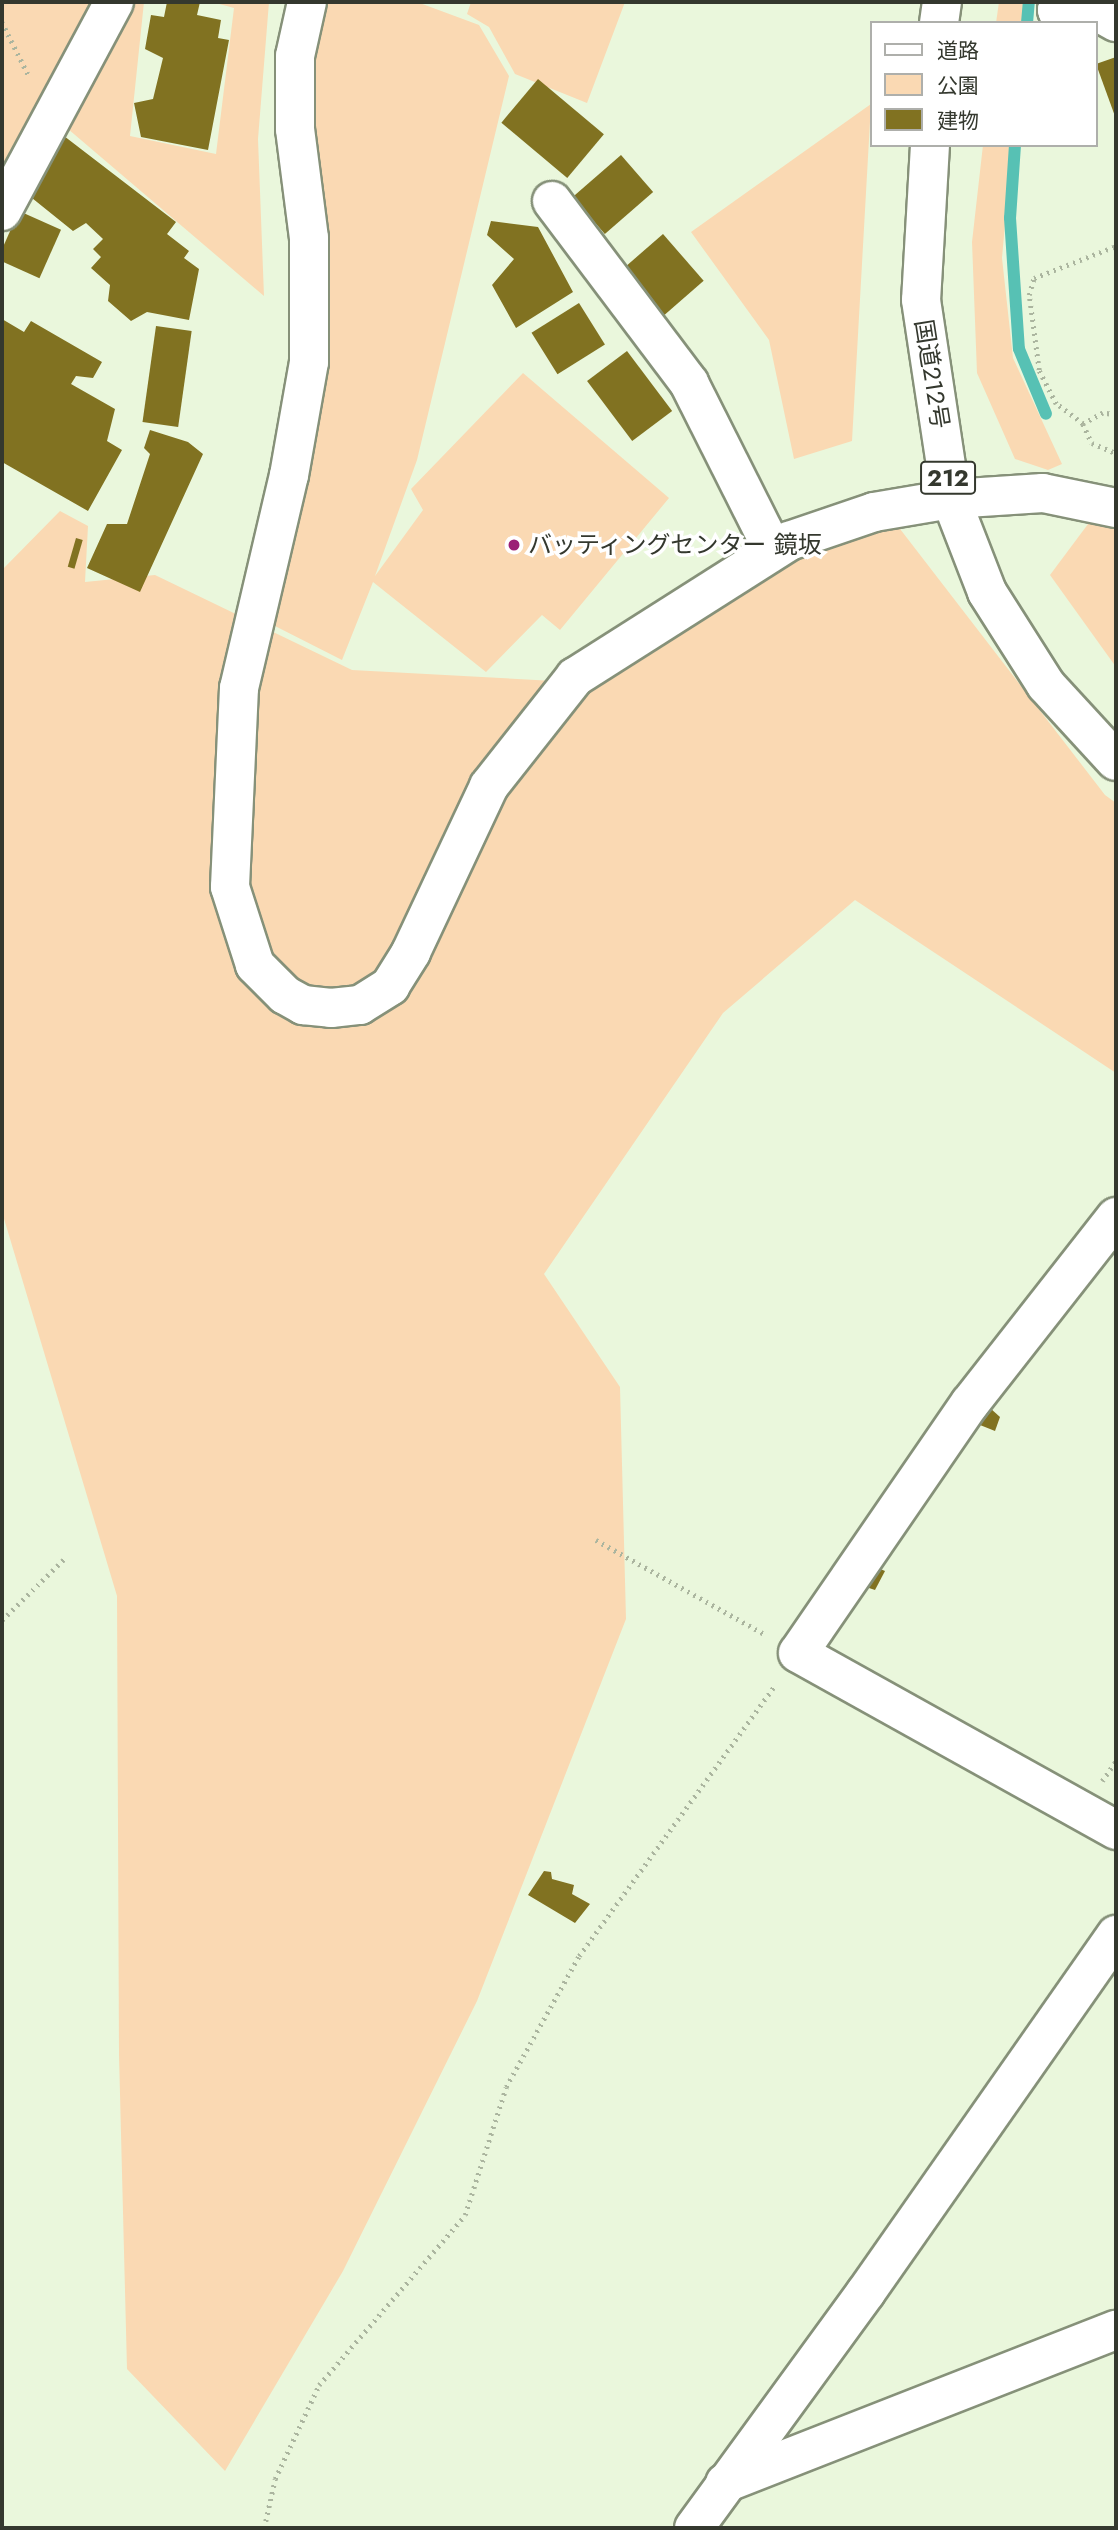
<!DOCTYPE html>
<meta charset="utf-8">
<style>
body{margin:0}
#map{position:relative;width:1118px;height:2530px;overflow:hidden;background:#eaf7dc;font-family:Jost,"Noto Sans JP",sans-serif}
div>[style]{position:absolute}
.green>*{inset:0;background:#fad9b3}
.stream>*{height:12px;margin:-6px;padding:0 6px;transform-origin:6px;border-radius:6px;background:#57c1b4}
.building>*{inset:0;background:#817221;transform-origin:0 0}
.path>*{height:4.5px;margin-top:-2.25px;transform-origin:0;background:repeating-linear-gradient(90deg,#abb59f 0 2px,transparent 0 7px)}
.roads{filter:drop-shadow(2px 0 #869179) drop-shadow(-2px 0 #869179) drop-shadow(0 2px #869179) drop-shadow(0 -2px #869179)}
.minor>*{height:38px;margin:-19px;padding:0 19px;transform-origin:19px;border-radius:19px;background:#fff}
.highway>*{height:38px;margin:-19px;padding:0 19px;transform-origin:19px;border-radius:19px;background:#fff}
.dots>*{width:19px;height:19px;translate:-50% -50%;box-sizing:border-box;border:4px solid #fff;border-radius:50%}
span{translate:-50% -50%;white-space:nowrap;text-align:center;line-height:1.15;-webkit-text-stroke:7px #fff;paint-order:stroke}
.shield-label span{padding:2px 5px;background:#fff;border:2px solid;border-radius:5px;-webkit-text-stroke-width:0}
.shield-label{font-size:23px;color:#34382e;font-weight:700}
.street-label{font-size:24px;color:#34382e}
.poi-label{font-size:24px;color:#34382e}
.left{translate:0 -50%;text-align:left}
.frame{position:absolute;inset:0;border:4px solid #34382e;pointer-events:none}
.legend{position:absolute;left:870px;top:21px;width:228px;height:126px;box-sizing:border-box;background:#fff;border:2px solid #aeafab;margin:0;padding:9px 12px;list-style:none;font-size:21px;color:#34382e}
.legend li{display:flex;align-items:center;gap:14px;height:35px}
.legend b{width:35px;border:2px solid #aeafab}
</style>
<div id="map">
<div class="green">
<div style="clip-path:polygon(2px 2px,102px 2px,2px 200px)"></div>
<div style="clip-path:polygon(128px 2px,144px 2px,130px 136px,216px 154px,234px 8px,212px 2px,269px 2px,258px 139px,264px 296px,61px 123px)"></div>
<div style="clip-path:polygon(318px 2px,417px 2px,479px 25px,509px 76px,417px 460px,375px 576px,423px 510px,411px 489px,523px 373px,669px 498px,560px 630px,542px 615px,486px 672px,373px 582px,342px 660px,273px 625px,311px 164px,308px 61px)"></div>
<div style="clip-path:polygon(471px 2px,625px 2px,587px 103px,515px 74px,489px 27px,467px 14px)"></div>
<div style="clip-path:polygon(999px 2px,1028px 2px,1025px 23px,996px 23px)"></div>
<div style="clip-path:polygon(871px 104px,852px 441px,794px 459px,769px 340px,691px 232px)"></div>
<div style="clip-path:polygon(983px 145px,1012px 145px,1002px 258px,1013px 358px,1062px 464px,1048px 470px,1015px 459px,977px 373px,972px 242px)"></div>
<div style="clip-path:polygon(60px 511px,88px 526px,85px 582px,155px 575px,352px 670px,591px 683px,805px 553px,897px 525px,1105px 795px,1116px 803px,1116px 1073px,855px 900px,723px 1013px,544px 1274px,620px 1387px,626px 1619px,477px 2001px,343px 2271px,225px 2471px,127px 2369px,119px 2055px,117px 1596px,2px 1212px,2px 570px)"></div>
<div style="clip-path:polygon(1094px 516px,1116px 524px,1116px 667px,1050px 575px)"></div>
</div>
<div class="stream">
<div style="left:1027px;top:23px;width:21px;rotate:-85deg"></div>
<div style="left:1015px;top:145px;width:73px;rotate:93.9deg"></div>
<div style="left:1010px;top:218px;width:131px;rotate:86.1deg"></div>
<div style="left:1019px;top:349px;width:70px;rotate:67.4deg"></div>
</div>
<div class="building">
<div style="clip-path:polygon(167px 2px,200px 2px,197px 15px,221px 20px,218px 38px,229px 40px,208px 150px,141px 137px,134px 103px,153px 99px,163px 58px,145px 49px,151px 15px,164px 17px)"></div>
<div style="clip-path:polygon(1116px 57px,1116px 119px,1096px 64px)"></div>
<div style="left:538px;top:79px;width:86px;height:57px;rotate:40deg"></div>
<div style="clip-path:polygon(64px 136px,176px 222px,167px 234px,189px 251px,184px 258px,199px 269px,189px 320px,147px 312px,131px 321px,108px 301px,110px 285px,91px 268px,101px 257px,93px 249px,103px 239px,86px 223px,73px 231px,27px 194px,46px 170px,42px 164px)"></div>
<div style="left:621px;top:155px;width:49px;height:64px;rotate:49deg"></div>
<div style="left:19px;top:211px;width:46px;height:53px;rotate:24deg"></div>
<div style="clip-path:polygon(491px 221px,538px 227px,573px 292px,516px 328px,492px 285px,514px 259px,487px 235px)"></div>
<div style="left:663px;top:234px;width:62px;height:57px;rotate:49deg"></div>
<div style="left:579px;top:303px;width:49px;height:56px;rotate:58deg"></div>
<div style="clip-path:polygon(2px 319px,24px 332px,31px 321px,102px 362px,93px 378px,76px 376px,71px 384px,115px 409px,107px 441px,122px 450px,88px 511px,2px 462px)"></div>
<div style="left:156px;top:326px;width:36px;height:97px;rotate:8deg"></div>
<div style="left:627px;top:351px;width:75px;height:50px;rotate:53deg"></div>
<div style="clip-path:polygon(150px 430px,188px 442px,203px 454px,140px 592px,87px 568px,107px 524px,127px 524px,150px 454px,144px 448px)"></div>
<div style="left:76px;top:538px;width:7px;height:30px;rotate:16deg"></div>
<div style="clip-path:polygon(990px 1408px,1000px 1417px,995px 1431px,980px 1425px)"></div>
<div style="clip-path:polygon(873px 1566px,885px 1571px,875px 1590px,866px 1587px)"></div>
<div style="clip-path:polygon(544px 1871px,551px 1872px,552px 1879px,574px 1885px,572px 1894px,590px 1904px,575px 1923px,528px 1895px)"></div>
</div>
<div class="path">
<div style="left:2px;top:22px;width:60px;rotate:63.4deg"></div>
<div style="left:1116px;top:415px;width:13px;rotate:-171deg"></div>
<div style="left:1103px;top:413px;width:23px;rotate:151deg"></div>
<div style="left:1083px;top:424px;width:21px;rotate:65deg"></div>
<div style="left:1092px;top:443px;width:26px;rotate:23deg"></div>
<div style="left:1083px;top:424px;width:34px;rotate:-143deg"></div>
<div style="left:1056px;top:404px;width:38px;rotate:-117deg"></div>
<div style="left:1039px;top:370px;width:76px;rotate:-97.6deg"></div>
<div style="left:1029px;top:295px;width:18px;rotate:-74deg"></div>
<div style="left:1034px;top:278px;width:88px;rotate:-21.3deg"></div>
<div style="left:596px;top:1540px;width:195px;rotate:29.2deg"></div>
<div style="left:2px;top:1620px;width:88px;rotate:-44.5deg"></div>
<div style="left:1102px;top:1781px;width:24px;rotate:-55deg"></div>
<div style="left:264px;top:2528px;width:50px;rotate:-77.3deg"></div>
<div style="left:275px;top:2479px;width:104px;rotate:-64.9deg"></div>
<div style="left:319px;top:2385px;width:224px;rotate:-49.3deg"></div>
<div style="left:465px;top:2215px;width:134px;rotate:-72.2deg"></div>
<div style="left:506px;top:2087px;width:150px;rotate:-60.9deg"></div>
<div style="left:579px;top:1956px;width:334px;rotate:-54.1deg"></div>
</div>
<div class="roads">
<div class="minor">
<div style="left:307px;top:2px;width:55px;rotate:102.5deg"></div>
<div style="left:295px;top:56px;width:73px;rotate:90deg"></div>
<div style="left:295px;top:129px;width:110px;rotate:82.7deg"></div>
<div style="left:309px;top:238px;width:124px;rotate:90deg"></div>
<div style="left:309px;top:362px;width:115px;rotate:100deg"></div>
<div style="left:289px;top:475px;width:219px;rotate:103.2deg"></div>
<div style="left:239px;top:688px;width:199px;rotate:92.6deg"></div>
<div style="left:230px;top:887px;width:82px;rotate:72.2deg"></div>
<div style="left:255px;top:965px;width:42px;rotate:45deg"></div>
<div style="left:285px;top:995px;width:21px;rotate:29deg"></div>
<div style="left:303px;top:1005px;width:28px;rotate:6deg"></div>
<div style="left:331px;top:1008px;width:29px;rotate:-6deg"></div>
<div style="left:360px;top:1005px;width:36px;rotate:-32deg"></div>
<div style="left:390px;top:986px;width:40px;rotate:-58deg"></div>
<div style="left:411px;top:952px;width:183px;rotate:-64.8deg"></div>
<div style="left:489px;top:786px;width:139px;rotate:-51.7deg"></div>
<div style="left:575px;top:677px;width:254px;rotate:-32.4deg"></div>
<div style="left:789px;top:541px;width:90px;rotate:-18.8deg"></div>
<div style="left:874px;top:512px;width:78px;rotate:-9.6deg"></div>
<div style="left:951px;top:499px;width:92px;rotate:-3.7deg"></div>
<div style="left:1043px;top:493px;width:75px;rotate:11.6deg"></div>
<div style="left:1062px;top:23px;width:14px;rotate:-111deg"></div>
<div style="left:1057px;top:10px;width:39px;rotate:1deg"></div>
<div style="left:1096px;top:11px;width:23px;rotate:29deg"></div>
<div style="left:552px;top:201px;width:228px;rotate:53deg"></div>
<div style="left:689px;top:383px;width:187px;rotate:63.3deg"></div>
<div style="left:2px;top:211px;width:237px;rotate:-61.8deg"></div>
<div style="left:1116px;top:1217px;width:236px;rotate:128.1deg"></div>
<div style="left:970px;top:1403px;width:303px;rotate:124.5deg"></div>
<div style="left:798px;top:1653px;width:364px;rotate:29.1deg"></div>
<div style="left:725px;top:2483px;width:420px;rotate:-21.4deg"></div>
<div style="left:694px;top:2528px;width:292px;rotate:-53.9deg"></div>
<div style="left:866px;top:2292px;width:436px;rotate:-55deg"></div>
</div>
<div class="highway">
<div style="left:939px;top:23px;width:21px;rotate:-82deg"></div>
<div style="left:930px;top:145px;width:155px;rotate:93.3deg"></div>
<div style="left:921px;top:300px;width:201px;rotate:81.4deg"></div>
<div style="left:951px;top:499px;width:100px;rotate:68.8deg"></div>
<div style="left:987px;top:592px;width:110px;rotate:57.6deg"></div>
<div style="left:1046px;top:685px;width:103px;rotate:47.4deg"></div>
</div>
</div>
<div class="dots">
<div style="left:514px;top:545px;background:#9b1e75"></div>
</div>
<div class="shield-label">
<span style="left:948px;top:478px">212</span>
</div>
<div class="street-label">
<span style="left:932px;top:374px;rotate:81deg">国道212号</span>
</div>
<div class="poi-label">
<span class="left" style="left:528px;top:545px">バッティングセンター 鏡坂</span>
</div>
<div class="frame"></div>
<ul class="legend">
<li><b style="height:9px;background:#fff"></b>道路</li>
<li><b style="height:19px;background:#fad9b3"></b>公園</li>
<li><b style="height:19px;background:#817221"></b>建物</li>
</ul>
</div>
